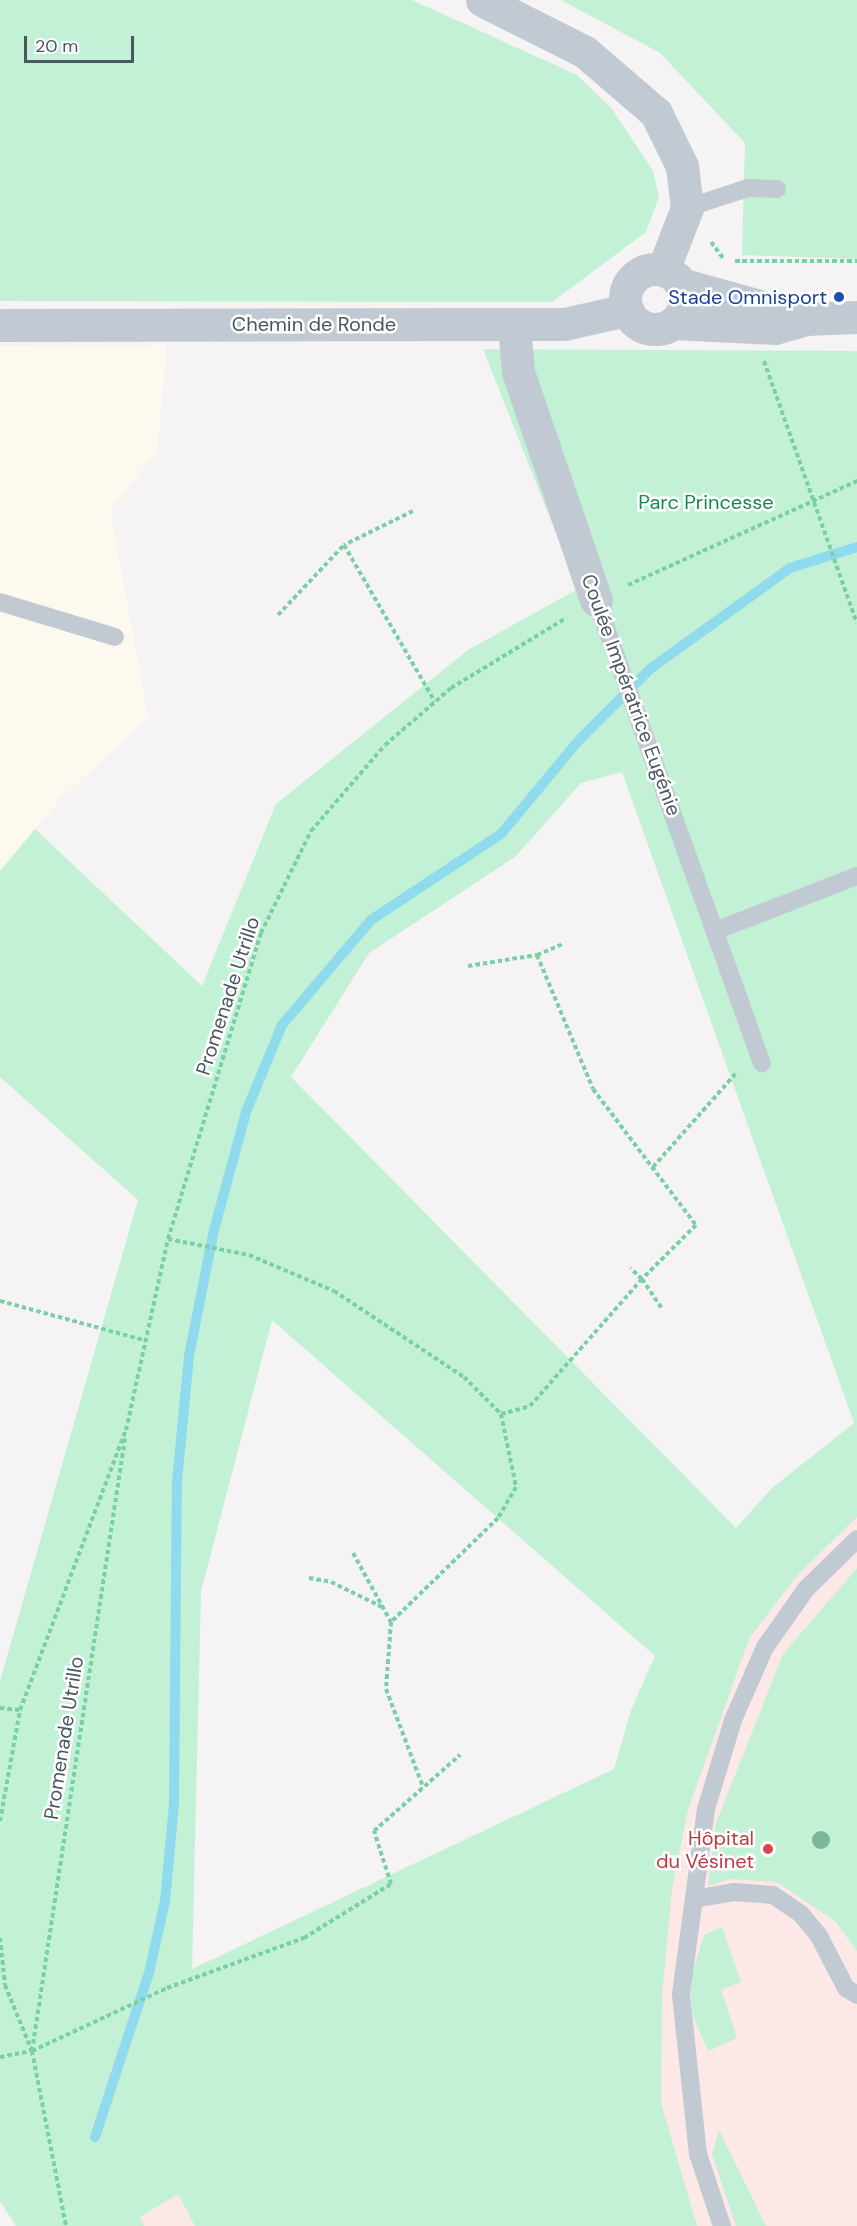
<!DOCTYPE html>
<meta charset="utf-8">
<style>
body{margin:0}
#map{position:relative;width:857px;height:2226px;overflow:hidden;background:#f5f3f3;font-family:"DM Sans",sans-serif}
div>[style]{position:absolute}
.commercial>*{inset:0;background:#fdf9ef}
.medical>*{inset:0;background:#fce8e6}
.green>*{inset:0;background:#c3f1d5}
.stream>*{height:10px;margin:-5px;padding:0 5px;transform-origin:5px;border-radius:5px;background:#90daee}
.path>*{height:4px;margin-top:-2px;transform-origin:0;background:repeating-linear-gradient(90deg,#7ad0a6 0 4.5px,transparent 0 7.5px)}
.service>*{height:18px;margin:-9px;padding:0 9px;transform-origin:9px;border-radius:9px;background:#c1cad2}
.minor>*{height:33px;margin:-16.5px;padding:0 16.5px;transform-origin:16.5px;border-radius:16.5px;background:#c1cad2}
.minor>.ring{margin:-16.5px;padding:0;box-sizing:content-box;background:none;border:33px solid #c1cad2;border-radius:50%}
.trees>*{width:18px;height:18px;margin:-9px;border-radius:50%;background:#7bb799}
.dots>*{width:16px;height:16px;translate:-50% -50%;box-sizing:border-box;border:3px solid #fff;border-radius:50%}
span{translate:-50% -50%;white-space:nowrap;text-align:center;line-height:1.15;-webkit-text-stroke:5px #fff;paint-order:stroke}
.transit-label{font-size:20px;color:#164399}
.right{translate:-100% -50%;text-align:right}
.street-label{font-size:20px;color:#4a5661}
.park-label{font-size:20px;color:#17864f}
.health-label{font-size:20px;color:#be3a42}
.scale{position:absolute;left:24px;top:36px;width:110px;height:27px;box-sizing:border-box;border:3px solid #4a5661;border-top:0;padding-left:8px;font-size:18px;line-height:21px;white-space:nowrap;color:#4a5661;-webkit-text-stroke:4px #fff;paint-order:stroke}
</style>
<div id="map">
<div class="commercial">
<div style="clip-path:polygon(167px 345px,157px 451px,110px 510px,148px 717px,59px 800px,0 871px,0 346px)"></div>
</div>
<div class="medical">
<div style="clip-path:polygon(857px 1517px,857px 2226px,144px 2226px,140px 2217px,672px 1889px,688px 1810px,749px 1639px,795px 1578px)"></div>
</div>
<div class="green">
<div style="clip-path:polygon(0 0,412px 0,577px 75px,612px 109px,653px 171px,659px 197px,646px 232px,552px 302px,0 301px)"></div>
<div style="clip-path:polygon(561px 0,857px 0,857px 259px,742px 255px,745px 143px,660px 53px)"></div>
<div style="clip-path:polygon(evenodd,483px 349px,857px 351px,857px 1517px,795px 1578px,749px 1639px,688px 1810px,672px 1889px,662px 1997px,661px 2103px,697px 2226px,195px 2226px,178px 2194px,140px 2217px,144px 2226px,16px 2226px,0 2201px,0 1681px,138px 1200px,0 1077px,0 871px,35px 829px,202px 986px,276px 804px,468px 650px,578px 589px,483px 349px,622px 772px,854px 1423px,772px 1488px,736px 1528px,291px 1077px,369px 953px,515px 857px,581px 783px,622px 772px,483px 349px,272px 1320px,655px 1656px,631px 1710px,614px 1769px,192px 1969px,201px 1592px,272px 1320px)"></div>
<div style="clip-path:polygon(857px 1568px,857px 1951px,836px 1922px,777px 1882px,731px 1879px,708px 1886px,716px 1823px,783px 1654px)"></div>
<div style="clip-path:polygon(722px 1927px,741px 1982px,721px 1990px,737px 2038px,708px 2051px,692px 2014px,690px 1981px,704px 1935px)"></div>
<div style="clip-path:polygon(719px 2130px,766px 2226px,736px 2226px,712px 2154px)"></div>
</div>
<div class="stream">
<div style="left:95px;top:2137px;width:173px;rotate:-71.8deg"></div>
<div style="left:149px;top:1973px;width:74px;rotate:-77.5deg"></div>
<div style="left:165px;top:1901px;width:97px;rotate:-84.7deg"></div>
<div style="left:174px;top:1804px;width:323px;rotate:-89.5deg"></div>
<div style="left:177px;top:1481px;width:126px;rotate:-84.5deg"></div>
<div style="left:189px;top:1356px;width:128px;rotate:-78.8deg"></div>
<div style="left:214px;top:1230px;width:122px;rotate:-74.8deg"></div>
<div style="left:246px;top:1112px;width:94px;rotate:-67.5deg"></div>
<div style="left:282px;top:1025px;width:138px;rotate:-49.7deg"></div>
<div style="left:371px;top:920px;width:156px;rotate:-33.5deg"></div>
<div style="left:501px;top:834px;width:124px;rotate:-50.3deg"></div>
<div style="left:580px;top:739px;width:99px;rotate:-45deg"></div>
<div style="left:650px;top:669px;width:173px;rotate:-35.8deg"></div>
<div style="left:790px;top:568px;width:70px;rotate:-17.4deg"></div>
</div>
<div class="path">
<div style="left:711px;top:242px;width:20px;rotate:53deg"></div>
<div style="left:735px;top:261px;width:122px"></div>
<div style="left:764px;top:361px;width:278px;rotate:70.5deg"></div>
<div style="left:413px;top:511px;width:77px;rotate:153.8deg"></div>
<div style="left:344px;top:545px;width:181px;rotate:59.9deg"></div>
<div style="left:628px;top:585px;width:252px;rotate:-24.4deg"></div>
<div style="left:278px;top:615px;width:96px;rotate:-46.7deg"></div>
<div style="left:537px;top:955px;width:30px;rotate:-23deg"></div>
<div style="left:468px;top:966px;width:70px;rotate:-9.1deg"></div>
<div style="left:537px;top:955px;width:145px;rotate:67.3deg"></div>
<div style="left:593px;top:1089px;width:171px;rotate:52.9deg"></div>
<div style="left:696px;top:1225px;width:76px;rotate:135deg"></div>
<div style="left:642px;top:1279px;width:16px;rotate:-137deg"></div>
<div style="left:653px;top:1167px;width:127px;rotate:-48.5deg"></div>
<div style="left:168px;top:1239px;width:83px;rotate:11.2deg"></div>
<div style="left:249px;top:1255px;width:92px;rotate:23deg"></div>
<div style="left:334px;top:1291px;width:156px;rotate:33.5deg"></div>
<div style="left:464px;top:1377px;width:52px;rotate:45deg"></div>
<div style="left:501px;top:1414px;width:75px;rotate:78.4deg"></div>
<div style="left:516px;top:1487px;width:36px;rotate:120deg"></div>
<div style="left:498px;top:1518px;width:149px;rotate:135.8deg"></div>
<div style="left:0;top:1301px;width:152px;rotate:15.2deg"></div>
<div style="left:501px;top:1414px;width:30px;rotate:-15deg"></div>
<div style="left:530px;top:1406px;width:169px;rotate:-48.6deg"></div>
<div style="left:642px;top:1279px;width:36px;rotate:56deg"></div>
<div style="left:353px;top:1553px;width:79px;rotate:61.2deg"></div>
<div style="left:391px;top:1622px;width:67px;rotate:94.3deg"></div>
<div style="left:386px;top:1689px;width:105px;rotate:69.3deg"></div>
<div style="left:309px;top:1578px;width:22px;rotate:10deg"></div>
<div style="left:331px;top:1582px;width:57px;rotate:26.1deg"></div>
<div style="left:0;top:1708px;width:20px;rotate:6deg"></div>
<div style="left:0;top:1821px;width:113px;rotate:-79.8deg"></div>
<div style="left:20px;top:1710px;width:299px;rotate:-69.3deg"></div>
<div style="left:126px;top:1430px;width:196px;rotate:-77.6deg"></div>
<div style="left:168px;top:1239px;width:320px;rotate:-73.1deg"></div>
<div style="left:261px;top:933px;width:114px;rotate:-63.9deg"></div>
<div style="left:311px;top:831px;width:113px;rotate:-49.3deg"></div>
<div style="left:385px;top:745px;width:87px;rotate:-40.8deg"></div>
<div style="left:451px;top:688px;width:135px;rotate:-31.3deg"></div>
<div style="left:0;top:1938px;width:47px;rotate:83.9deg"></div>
<div style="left:5px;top:1985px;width:71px;rotate:67.8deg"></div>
<div style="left:32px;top:2051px;width:178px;rotate:79deg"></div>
<div style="left:32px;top:2051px;width:620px;rotate:-81.37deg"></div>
<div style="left:0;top:2057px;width:33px;rotate:-11deg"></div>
<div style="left:32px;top:2051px;width:149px;rotate:-25deg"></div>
<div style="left:167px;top:1988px;width:146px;rotate:-20.1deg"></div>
<div style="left:304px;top:1938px;width:102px;rotate:-31.8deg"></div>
<div style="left:391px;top:1884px;width:56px;rotate:-107.8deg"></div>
<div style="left:374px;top:1831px;width:115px;rotate:-41.5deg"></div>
</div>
<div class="service">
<div style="left:687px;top:208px;width:64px;rotate:-18.2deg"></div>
<div style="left:748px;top:188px;width:29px;rotate:2deg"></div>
<div style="left:596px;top:600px;width:492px;rotate:70.3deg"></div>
<div style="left:0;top:602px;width:120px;rotate:16.9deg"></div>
<div style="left:715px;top:931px;width:152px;rotate:-21.2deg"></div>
<div style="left:694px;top:1899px;width:40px;rotate:-10deg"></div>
<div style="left:733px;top:1892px;width:40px;rotate:4.3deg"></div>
<div style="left:773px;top:1895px;width:32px;rotate:34deg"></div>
<div style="left:800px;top:1913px;width:30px;rotate:50deg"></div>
<div style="left:819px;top:1936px;width:59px;rotate:62.6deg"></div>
<div style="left:846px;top:1988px;width:13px;rotate:32deg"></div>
<div style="left:722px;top:2226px;width:76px;rotate:-108.4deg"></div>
<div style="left:698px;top:2154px;width:161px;rotate:-96.1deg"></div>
<div style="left:681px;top:1994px;width:187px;rotate:-82.3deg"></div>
<div style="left:706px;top:1809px;width:93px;rotate:-73.1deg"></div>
<div style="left:733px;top:1720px;width:80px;rotate:-66.3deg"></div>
<div style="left:765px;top:1647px;width:71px;rotate:-54.7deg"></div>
<div style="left:806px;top:1589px;width:71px;rotate:-44.4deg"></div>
</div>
<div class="minor">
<div style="left:482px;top:0;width:115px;rotate:26.8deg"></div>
<div style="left:585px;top:52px;width:94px;rotate:40.7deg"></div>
<div style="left:656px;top:113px;width:59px;rotate:63.9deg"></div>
<div style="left:682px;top:166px;width:42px;rotate:83.2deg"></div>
<div style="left:687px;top:208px;width:66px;rotate:111.2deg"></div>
<div class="ring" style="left:625px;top:269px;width:27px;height:27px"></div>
<div style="left:680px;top:284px;width:123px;rotate:15.5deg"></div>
<div style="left:673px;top:323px;width:102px;rotate:2.8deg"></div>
<div style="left:775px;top:328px;width:32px;rotate:-16deg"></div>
<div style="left:806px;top:319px;width:51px;rotate:-2.2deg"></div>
<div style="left:0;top:325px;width:564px;rotate:-0.1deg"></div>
<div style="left:564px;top:324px;width:65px;rotate:-12.5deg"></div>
<div style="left:514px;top:325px;width:47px;rotate:85.1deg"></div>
<div style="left:518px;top:372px;width:241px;rotate:71.1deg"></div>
</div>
<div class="trees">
<div style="left:821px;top:1840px"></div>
</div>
<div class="dots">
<div style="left:839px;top:297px;background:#1a4fb4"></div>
<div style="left:768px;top:1849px;background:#e0444e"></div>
</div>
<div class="transit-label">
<span class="right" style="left:827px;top:297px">Stade Omnisport</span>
</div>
<div class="street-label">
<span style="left:314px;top:324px">Chemin de Ronde</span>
<span style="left:631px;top:695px;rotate:70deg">Coulée Impératrice Eugénie</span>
<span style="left:228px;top:996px;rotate:-72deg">Promenade Utrillo</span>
<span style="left:64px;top:1738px;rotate:-81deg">Promenade Utrillo</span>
</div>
<div class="park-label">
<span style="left:706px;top:502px">Parc Princesse</span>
</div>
<div class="health-label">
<span class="right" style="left:754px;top:1850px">Hôpital<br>du Vésinet</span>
</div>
<div class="scale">20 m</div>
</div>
